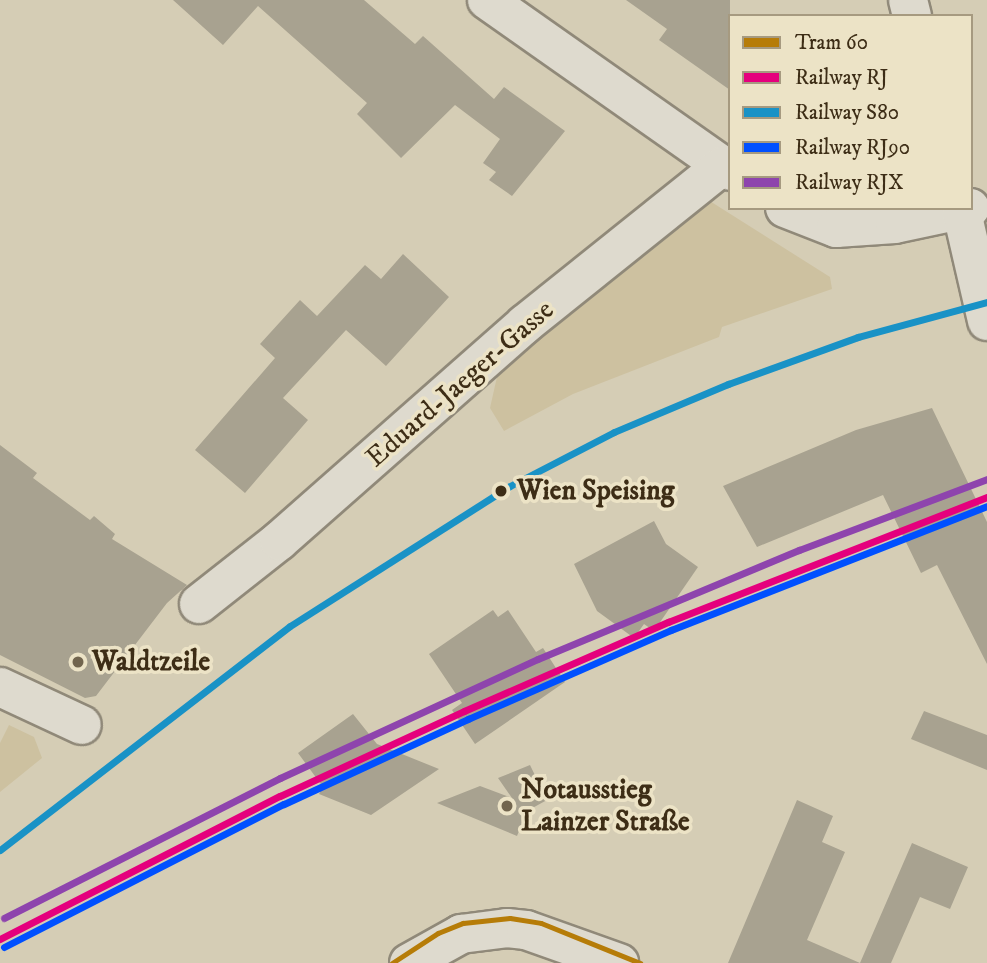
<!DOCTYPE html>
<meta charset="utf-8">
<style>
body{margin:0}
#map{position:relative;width:987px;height:963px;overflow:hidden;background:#d5cdb5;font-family:"IM FELL DW Pica",serif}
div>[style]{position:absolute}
.green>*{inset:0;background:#cdc1a0}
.building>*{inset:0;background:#a8a290}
.roads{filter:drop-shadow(2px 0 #908979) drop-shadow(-2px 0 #908979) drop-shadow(0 2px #908979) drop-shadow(0 -2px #908979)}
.minor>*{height:38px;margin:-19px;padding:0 19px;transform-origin:19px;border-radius:19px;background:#dedace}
.secondary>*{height:38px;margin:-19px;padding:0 19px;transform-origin:19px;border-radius:19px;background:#dedace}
.rail-1>*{height:7px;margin:-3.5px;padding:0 3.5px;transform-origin:3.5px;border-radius:3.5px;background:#e5007d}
.rail-2>*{height:7px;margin:-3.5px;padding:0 3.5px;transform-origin:3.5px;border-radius:3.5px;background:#1992c6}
.rail-3>*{height:7px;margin:-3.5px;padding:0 3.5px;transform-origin:3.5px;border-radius:3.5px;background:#0050ff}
.rail-4>*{height:7px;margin:-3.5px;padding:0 3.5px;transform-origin:3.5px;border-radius:3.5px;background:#8e44ad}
.tram-1>*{height:5px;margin:-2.5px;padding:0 2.5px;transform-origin:2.5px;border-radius:2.5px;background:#b67c08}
.dots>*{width:19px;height:19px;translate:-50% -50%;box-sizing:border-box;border:4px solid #ece3c6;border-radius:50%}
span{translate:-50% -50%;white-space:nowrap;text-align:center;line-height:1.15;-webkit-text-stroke:7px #ece3c6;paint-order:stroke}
.street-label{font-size:28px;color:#3d2d16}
.stop-label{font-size:28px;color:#3d2d16;font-weight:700}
.left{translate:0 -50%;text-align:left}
.poi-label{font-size:28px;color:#3d2d16;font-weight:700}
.legend{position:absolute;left:728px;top:14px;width:245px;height:196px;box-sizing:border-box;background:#ece3c6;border:2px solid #a69a80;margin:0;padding:9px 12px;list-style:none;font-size:21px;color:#3d2d16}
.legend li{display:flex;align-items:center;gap:14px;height:35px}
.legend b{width:35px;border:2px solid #a69a80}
</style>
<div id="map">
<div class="green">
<div style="clip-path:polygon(705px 198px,830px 277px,832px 289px,722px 327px,719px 337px,573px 394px,504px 431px,490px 408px,499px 368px)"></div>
<div style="clip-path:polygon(9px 725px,34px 737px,42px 758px,0 792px,0 743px)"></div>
</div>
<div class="building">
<div style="clip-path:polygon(173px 0,364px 0,415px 44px,423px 36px,494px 99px,504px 87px,565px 131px,512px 196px,489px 180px,496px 172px,483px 163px,500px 139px,455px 105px,401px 158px,357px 114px,367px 103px,258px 6px,223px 45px)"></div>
<div style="clip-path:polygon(626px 0,730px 0,730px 90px,659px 40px,667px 29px)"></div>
<div style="clip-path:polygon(403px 254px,449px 297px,386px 366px,346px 330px,283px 398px,308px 420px,245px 493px,195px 450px,275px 358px,260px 344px,300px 300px,317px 316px,365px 265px,381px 279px)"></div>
<div style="clip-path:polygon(932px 408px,987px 522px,987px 664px,937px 565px,921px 573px,883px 495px,757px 547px,723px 486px,856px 430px)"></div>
<div style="clip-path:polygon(0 445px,37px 473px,33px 478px,90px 520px,94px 516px,115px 534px,112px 539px,187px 585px,167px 603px,96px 696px,85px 698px,0 655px)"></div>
<div style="clip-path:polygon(654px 521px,666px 544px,698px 567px,654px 631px,644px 624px,634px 638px,597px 611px,574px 564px)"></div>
<div style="clip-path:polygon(493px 610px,498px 617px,508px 610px,536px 652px,543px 648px,565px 682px,475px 744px,452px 710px,462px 703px,429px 654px)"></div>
<div style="clip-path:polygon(924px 711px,987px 735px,987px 770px,911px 739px)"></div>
<div style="clip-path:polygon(353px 714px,377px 744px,439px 769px,371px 815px,319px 794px,323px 787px,298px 753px)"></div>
<div style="clip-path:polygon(530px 765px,547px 800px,527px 811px,517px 836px,437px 803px,480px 786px,512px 798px,498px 778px)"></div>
<div style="clip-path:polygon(797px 800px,833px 816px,822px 842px,845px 852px,807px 940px,860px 963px,912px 843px,968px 867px,950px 909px,920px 897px,891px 963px,728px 963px)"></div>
</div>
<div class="roads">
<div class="minor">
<div style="left:487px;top:0;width:297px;rotate:35.1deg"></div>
<div style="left:908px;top:0;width:16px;rotate:76deg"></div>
<div style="left:785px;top:208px;width:55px;rotate:21.4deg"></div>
<div style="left:836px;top:228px;width:59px;rotate:-3.9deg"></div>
<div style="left:895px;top:224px;width:77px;rotate:-12deg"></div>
<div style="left:961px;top:208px;width:116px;rotate:77deg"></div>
<div style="left:199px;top:604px;width:102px;rotate:-38.2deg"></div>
<div style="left:279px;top:541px;width:328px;rotate:-41.4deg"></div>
<div style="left:525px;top:324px;width:253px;rotate:-38.7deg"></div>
<div style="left:0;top:687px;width:90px;rotate:24.9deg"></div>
</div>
<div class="secondary">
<div style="left:409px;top:963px;width:60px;rotate:-29.1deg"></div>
<div style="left:461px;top:934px;width:46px;rotate:-7.4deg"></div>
<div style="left:507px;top:928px;width:19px;rotate:6deg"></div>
<div style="left:526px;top:930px;width:99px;rotate:19.5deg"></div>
</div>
</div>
<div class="rail-1">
<div style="left:0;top:939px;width:314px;rotate:-27.1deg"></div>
<div style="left:280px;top:796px;width:203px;rotate:-24.8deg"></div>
<div style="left:464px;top:711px;width:223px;rotate:-23.6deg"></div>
<div style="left:668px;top:622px;width:343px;rotate:-21.4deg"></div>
</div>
<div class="rail-2">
<div style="left:0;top:850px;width:366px;rotate:-37.7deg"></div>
<div style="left:290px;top:626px;width:259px;rotate:-32.5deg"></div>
<div style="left:508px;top:487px;width:119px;rotate:-27.4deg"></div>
<div style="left:614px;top:432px;width:124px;rotate:-22.8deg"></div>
<div style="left:728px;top:384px;width:138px;rotate:-19.9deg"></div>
<div style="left:858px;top:337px;width:134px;rotate:-15.2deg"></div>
</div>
<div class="rail-3">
<div style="left:4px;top:947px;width:314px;rotate:-27.1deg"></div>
<div style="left:284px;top:804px;width:203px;rotate:-24.8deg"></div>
<div style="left:468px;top:719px;width:222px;rotate:-23.7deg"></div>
<div style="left:671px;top:630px;width:339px;rotate:-21.4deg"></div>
</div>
<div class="rail-4">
<div style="left:4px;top:918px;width:309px;rotate:-26.9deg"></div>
<div style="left:280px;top:778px;width:284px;rotate:-24.8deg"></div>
<div style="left:538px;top:659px;width:283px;rotate:-22.7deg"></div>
<div style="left:799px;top:550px;width:201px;rotate:-20.7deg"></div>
</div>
<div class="tram-1">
<div style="left:392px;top:963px;width:55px;rotate:-33.1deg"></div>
<div style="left:438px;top:933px;width:27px;rotate:-22deg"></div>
<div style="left:463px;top:923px;width:47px;rotate:-6.1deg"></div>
<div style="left:510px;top:918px;width:31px;rotate:9deg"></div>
<div style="left:541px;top:923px;width:107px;rotate:22deg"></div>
</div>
<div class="dots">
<div style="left:501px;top:491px;background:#3d2d16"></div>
<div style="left:78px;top:662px;background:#72654e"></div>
<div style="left:507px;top:806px;background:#72654e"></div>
</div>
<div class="street-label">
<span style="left:460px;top:384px;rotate:-41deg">Eduard-Jaeger-Gasse</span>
</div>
<div class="stop-label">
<span class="left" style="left:517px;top:491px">Wien Speising</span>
</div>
<div class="poi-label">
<span class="left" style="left:92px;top:662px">Waldtzeile</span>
<span class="left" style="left:521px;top:806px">Notausstieg<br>Lainzer Straße</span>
</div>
<ul class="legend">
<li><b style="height:9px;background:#b67c08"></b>Tram 60</li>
<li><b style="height:9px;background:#e5007d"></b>Railway RJ</li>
<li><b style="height:9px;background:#1992c6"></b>Railway S80</li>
<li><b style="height:9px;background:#0050ff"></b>Railway RJ90</li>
<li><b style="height:9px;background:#8e44ad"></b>Railway RJX</li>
</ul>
</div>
